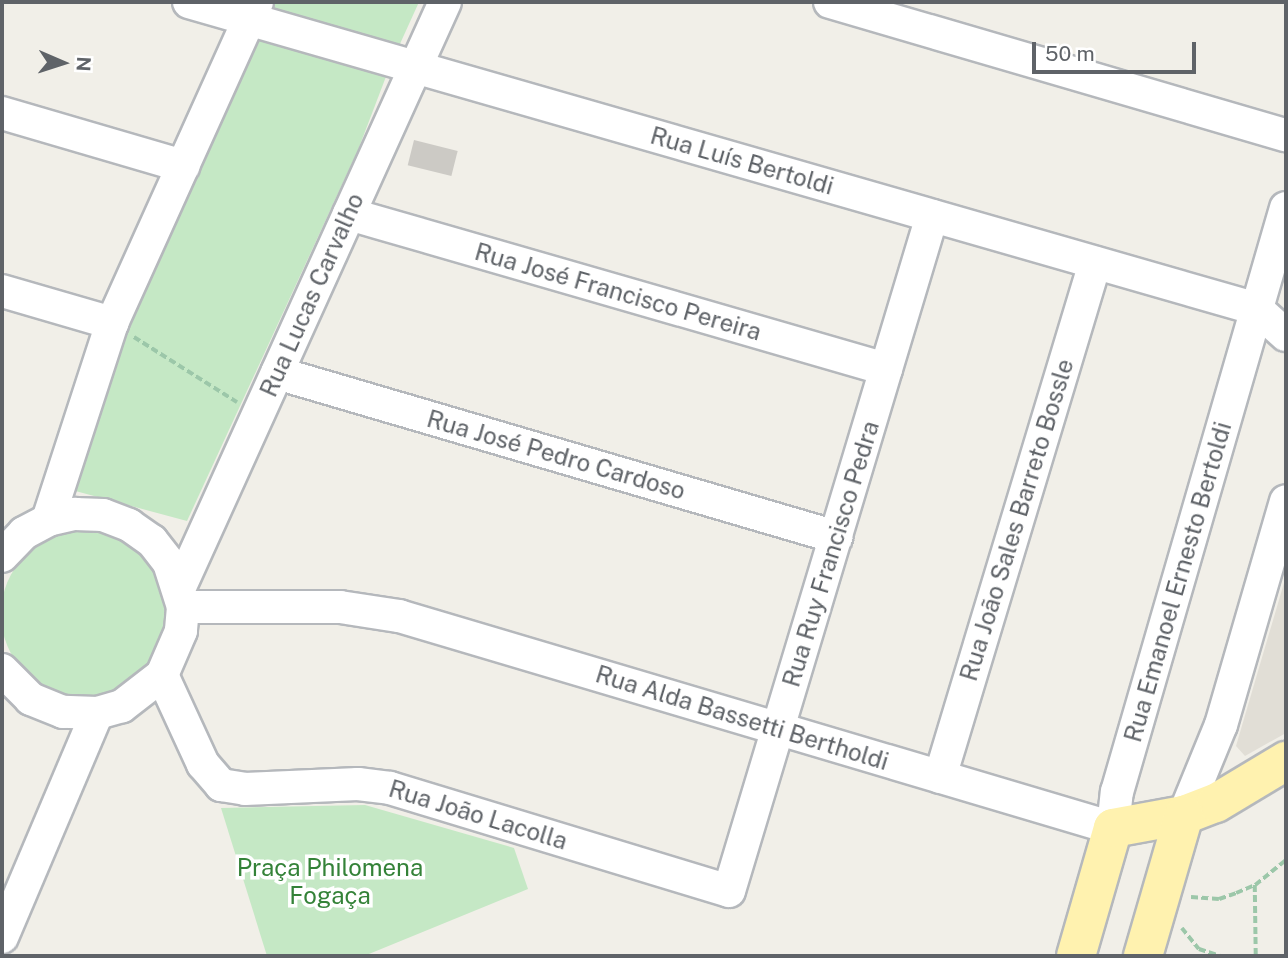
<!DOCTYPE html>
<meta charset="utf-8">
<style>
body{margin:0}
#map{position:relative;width:1288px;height:958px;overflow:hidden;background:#f1efe8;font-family:"Public Sans",sans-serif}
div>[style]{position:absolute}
.education>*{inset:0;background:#e1ded6}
.green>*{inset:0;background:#c5e8c5}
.round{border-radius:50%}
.building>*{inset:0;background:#cccac5;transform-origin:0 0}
.path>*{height:3.5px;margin-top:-1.75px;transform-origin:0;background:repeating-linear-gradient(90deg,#9cc7a9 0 7px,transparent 0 10.5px)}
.roads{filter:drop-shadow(2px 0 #b5b8bc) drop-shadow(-2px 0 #b5b8bc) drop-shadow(0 2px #b5b8bc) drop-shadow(0 -2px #b5b8bc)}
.minor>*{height:32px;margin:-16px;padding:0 16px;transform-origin:16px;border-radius:16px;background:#fff}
.major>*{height:38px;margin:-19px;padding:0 19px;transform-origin:19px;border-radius:19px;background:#fff2af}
span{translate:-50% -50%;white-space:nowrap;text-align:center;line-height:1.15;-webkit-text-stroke:7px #fff;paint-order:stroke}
.street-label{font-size:24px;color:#5f6368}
.park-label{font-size:24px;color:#348238}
.frame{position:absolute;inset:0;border:4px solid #5f6368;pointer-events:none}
.north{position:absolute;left:28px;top:28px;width:70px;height:70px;-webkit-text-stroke:5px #fff;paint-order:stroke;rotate:93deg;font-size:19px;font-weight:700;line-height:28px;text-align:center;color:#5f6368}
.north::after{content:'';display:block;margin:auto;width:24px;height:32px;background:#5f6368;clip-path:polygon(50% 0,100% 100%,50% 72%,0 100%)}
.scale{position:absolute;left:1032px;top:42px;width:164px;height:32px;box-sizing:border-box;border:4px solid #5f6368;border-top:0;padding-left:9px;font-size:21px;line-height:24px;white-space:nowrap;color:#5f6368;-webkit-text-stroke:5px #fff;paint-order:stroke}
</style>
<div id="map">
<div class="education">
<div style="clip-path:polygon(1286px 576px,1286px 733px,1245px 756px,1236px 746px)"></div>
</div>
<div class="green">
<div style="clip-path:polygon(272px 2px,419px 2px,399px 46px,270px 8px)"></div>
<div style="clip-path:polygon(253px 38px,387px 74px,358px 150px,187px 521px,68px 489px,119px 334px)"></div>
<div class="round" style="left:1px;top:531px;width:166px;height:166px"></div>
<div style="clip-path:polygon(365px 805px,514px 848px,528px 889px,364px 956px,267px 956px,221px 808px)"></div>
</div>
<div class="building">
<div style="left:414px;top:140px;width:45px;height:26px;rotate:14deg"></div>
</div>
<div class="path">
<div style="left:134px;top:337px;width:122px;rotate:32.3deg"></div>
<div style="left:1255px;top:885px;width:71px;rotate:89.2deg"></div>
<div style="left:1191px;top:897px;width:28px;rotate:4deg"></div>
<div style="left:1219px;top:899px;width:18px;rotate:-19deg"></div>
<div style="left:1236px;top:893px;width:21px;rotate:-23deg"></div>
<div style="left:1255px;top:885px;width:40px;rotate:-39deg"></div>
<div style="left:1182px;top:928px;width:27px;rotate:51deg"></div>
<div style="left:1199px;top:949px;width:23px;rotate:18deg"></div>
</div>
<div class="roads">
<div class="minor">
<div style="left:189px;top:2px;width:1111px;rotate:16.04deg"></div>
<div style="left:1257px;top:309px;width:39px;rotate:42deg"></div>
<div style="left:830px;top:2px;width:475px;rotate:16.3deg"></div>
<div style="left:2px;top:113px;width:189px;rotate:16.3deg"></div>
<div style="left:349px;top:214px;width:559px;rotate:16.1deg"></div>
<div style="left:2px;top:291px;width:115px;rotate:16.2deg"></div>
<div style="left:277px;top:373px;width:583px;rotate:16.35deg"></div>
<div style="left:48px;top:520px;width:207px;rotate:-72deg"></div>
<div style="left:112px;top:323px;width:352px;rotate:-65.7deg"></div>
<div style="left:2px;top:556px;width:32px;rotate:-46deg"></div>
<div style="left:24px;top:533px;width:27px;rotate:-28deg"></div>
<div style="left:48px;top:520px;width:28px;rotate:-13deg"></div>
<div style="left:75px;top:514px;width:28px;rotate:2deg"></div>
<div style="left:103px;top:515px;width:28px;rotate:21deg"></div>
<div style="left:129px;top:525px;width:28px;rotate:35deg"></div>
<div style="left:152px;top:541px;width:28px;rotate:52deg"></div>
<div style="left:169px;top:563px;width:46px;rotate:72.3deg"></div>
<div style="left:183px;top:607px;width:24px;rotate:95deg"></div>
<div style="left:181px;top:631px;width:48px;rotate:113.4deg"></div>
<div style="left:162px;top:675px;width:51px;rotate:142.2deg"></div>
<div style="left:122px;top:706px;width:26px;rotate:164deg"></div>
<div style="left:97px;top:713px;width:34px;rotate:-178deg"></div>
<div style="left:63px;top:712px;width:35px;rotate:-158deg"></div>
<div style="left:31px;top:699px;width:41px;rotate:-135deg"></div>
<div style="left:179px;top:589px;width:644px;rotate:-65.62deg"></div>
<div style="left:183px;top:607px;width:157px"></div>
<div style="left:340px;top:607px;width:60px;rotate:8.7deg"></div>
<div style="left:399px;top:616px;width:745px;rotate:16.54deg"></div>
<div style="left:1113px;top:828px;width:36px;rotate:-84deg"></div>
<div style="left:1117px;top:792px;width:608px;rotate:-73.86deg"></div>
<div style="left:162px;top:675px;width:98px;rotate:65.3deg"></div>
<div style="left:203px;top:764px;width:28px;rotate:49deg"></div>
<div style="left:221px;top:785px;width:24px;rotate:9deg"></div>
<div style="left:245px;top:789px;width:113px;rotate:-2.5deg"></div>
<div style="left:358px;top:784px;width:32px;rotate:7deg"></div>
<div style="left:390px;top:788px;width:354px;rotate:16.9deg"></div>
<div style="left:729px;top:891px;width:705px;rotate:-73.26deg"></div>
<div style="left:940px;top:777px;width:537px;rotate:-73.22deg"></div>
<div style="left:1184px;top:815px;width:97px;rotate:-67.7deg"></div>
<div style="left:1221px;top:725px;width:233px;rotate:-73.8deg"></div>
<div style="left:2px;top:937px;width:243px;rotate:-67deg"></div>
</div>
<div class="major">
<div style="left:1076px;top:956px;width:133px;rotate:-73.9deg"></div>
<div style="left:1113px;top:828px;width:72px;rotate:-10.4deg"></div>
<div style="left:1184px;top:815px;width:34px;rotate:-21deg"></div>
<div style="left:1216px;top:803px;width:82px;rotate:-31deg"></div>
<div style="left:1143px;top:956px;width:147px;rotate:-73.8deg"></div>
</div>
</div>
<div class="street-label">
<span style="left:742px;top:161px;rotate:16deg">Rua Luís Bertoldi</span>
<span style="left:618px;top:292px;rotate:16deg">Rua José Francisco Pereira</span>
<span style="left:312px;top:295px;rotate:-66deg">Rua Lucas Carvalho</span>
<span style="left:556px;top:455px;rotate:16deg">Rua José Pedro Cardoso</span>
<span style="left:1017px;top:520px;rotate:-73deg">Rua João Sales Barreto Bossle</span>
<span style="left:831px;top:554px;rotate:-73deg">Rua Ruy Francisco Pedra</span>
<span style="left:1178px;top:582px;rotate:-74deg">Rua Emanoel Ernesto Bertoldi</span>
<span style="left:742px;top:718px;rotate:17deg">Rua Alda Bassetti Bertholdi</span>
<span style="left:478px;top:815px;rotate:17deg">Rua João Lacolla</span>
</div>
<div class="park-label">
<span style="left:330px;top:882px">Praça Philomena<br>Fogaça</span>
</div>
<div class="frame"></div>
<div class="north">N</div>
<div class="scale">50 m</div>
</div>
